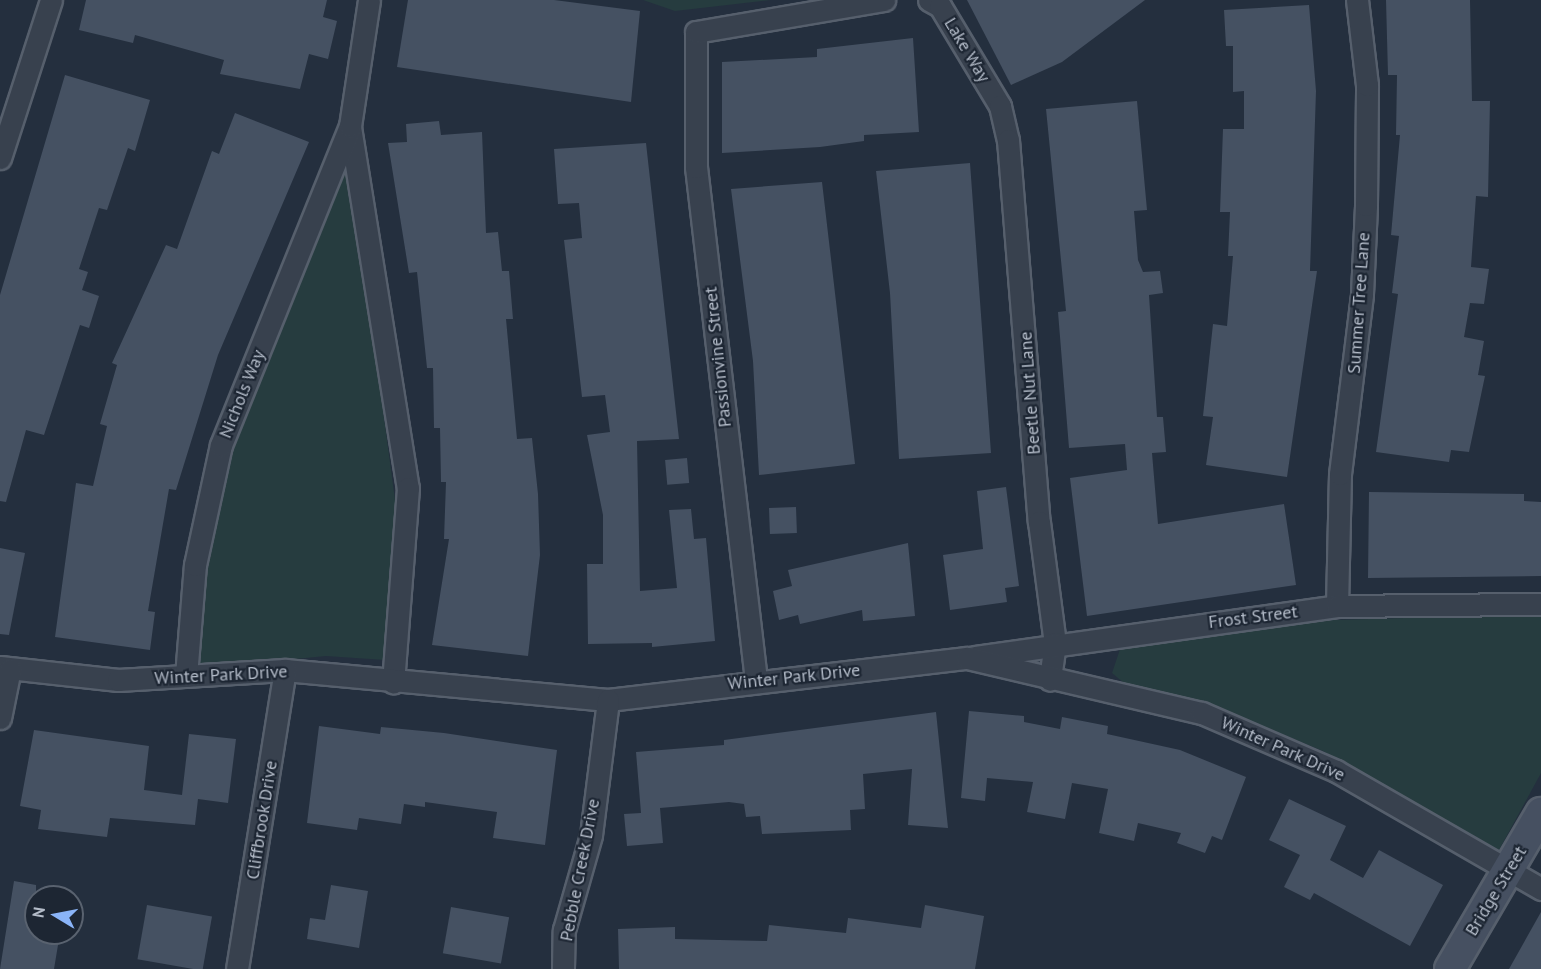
<!DOCTYPE html>
<style>
body{margin:0}
#map{position:relative;width:1541px;height:969px;overflow:hidden;background:#242f3e;font-family:"PT Sans",sans-serif}
div>[style]{position:absolute}
.green>*{inset:0;background:#263c3f}
.building>*{inset:0;background:#455162;transform-origin:0 0}
.roads{filter:drop-shadow(2px 0 #565f6c) drop-shadow(-2px 0 #565f6c) drop-shadow(0 2px #565f6c) drop-shadow(0 -2px #565f6c)}
.street>*{height:21px;margin:-10.5px;padding:0 10.5px;transform-origin:10.5px;border-radius:10.5px;background:#38414e}
.secondary>*{height:30px;margin:-15px;padding:0 15px;transform-origin:15px;border-radius:15px;background:#465061}
span{translate:-50% -50%;white-space:nowrap;text-align:center;line-height:1.15;-webkit-text-stroke:4.5px #1d2633;paint-order:stroke}
.street-label{font-size:18px;color:#b4bcc9}
.north{position:absolute;left:24px;top:885px;width:60px;height:60px;box-sizing:border-box;background:#1d2633;border:2px solid #59626f;border-radius:50%;rotate:280deg;font-size:16px;font-weight:700;line-height:24px;text-align:center;color:#b4bcc9}
.north::after{content:'';display:block;margin:auto;width:21px;height:27px;background:#8ab4f8;clip-path:polygon(50% 0,100% 100%,50% 72%,0 100%)}
</style>
<div id="map">
<div class="green">
<div style="clip-path:polygon(643px 0,771px 0,675px 11px)"></div>
<div style="clip-path:polygon(350px 164px,398px 522px,385px 660px,326px 656px,201px 668px,195px 655px,221px 480px,343px 165px)"></div>
<div style="clip-path:polygon(1541px 614px,1541px 773px,1499px 850px,1323px 751px,1243px 718px,1124px 683px,1112px 673px,1121px 646px,1300px 621px)"></div>
</div>
<div class="building">
<div style="clip-path:polygon(86px 0,327px 0,323px 17px,337px 21px,328px 59px,309px 54px,300px 89px,220px 74px,224px 60px,135px 35px,133px 43px,79px 30px)"></div>
<div style="clip-path:polygon(408px 0,554px 0,640px 11px,631px 102px,397px 67px)"></div>
<div style="clip-path:polygon(967px 0,1145px 0,1062px 62px,1011px 85px)"></div>
<div style="clip-path:polygon(1386px 0,1470px 0,1472px 101px,1490px 101px,1488px 197px,1476px 196px,1471px 267px,1489px 269px,1484px 304px,1470px 303px,1464px 337px,1484px 341px,1478px 375px,1485px 376px,1469px 452px,1451px 450px,1449px 462px,1376px 452px,1398px 294px,1392px 293px,1399px 236px,1391px 235px,1400px 135px,1396px 135px,1397px 75px,1388px 75px)"></div>
<div style="clip-path:polygon(1309px 5px,1316px 91px,1310px 271px,1317px 271px,1287px 477px,1206px 465px,1213px 417px,1203px 416px,1213px 324px,1227px 326px,1233px 256px,1228px 256px,1230px 212px,1220px 212px,1223px 129px,1244px 129px,1244px 91px,1233px 92px,1233px 46px,1226px 46px,1224px 10px)"></div>
<div style="clip-path:polygon(913px 38px,919px 132px,864px 135px,864px 141px,820px 147px,722px 153px,722px 62px,817px 57px,817px 49px)"></div>
<div style="clip-path:polygon(65px 75px,150px 100px,135px 151px,128px 148px,107px 210px,99px 208px,79px 269px,88px 272px,82px 290px,99px 296px,89px 328px,80px 325px,44px 435px,26px 430px,6px 502px,0 501px,0 295px)"></div>
<div style="clip-path:polygon(1137px 101px,1147px 210px,1134px 211px,1138px 260px,1143px 272px,1160px 271px,1163px 293px,1149px 295px,1157px 417px,1163px 417px,1166px 452px,1152px 453px,1158px 524px,1284px 504px,1296px 585px,1087px 616px,1070px 478px,1127px 470px,1125px 444px,1069px 448px,1058px 312px,1066px 311px,1046px 109px)"></div>
<div style="clip-path:polygon(235px 113px,309px 142px,218px 355px,176px 490px,169px 489px,148px 611px,155px 612px,150px 650px,55px 637px,76px 483px,93px 486px,107px 426px,100px 424px,117px 365px,112px 363px,166px 245px,177px 249px,212px 151px,219px 154px)"></div>
<div style="clip-path:polygon(439px 121px,441px 135px,482px 132px,486px 233px,498px 232px,502px 271px,509px 271px,513px 319px,506px 319px,517px 439px,532px 438px,538px 494px,540px 555px,528px 656px,432px 645px,449px 539px,444px 539px,446px 482px,441px 482px,440px 428px,434px 428px,433px 368px,427px 368px,417px 272px,409px 273px,388px 143px,407px 142px,406px 124px)"></div>
<div style="clip-path:polygon(646px 143px,679px 439px,637px 441px,640px 591px,677px 588px,669px 510px,691px 509px,694px 539px,706px 538px,715px 641px,652px 647px,652px 643px,588px 644px,587px 564px,603px 564px,603px 515px,587px 435px,610px 432px,605px 395px,582px 397px,564px 240px,582px 238px,579px 203px,558px 204px,554px 149px)"></div>
<div style="clip-path:polygon(970px 163px,991px 453px,899px 459px,890px 293px,876px 171px)"></div>
<div style="clip-path:polygon(822px 182px,855px 464px,759px 475px,753px 361px,731px 189px)"></div>
<div style="left:687px;top:458px;width:25px;height:22px;rotate:85deg"></div>
<div style="clip-path:polygon(1006px 487px,1019px 586px,1005px 588px,1007px 602px,950px 610px,943px 555px,983px 549px,977px 491px)"></div>
<div style="clip-path:polygon(1369px 492px,1524px 494px,1524px 501px,1541px 502px,1541px 576px,1368px 578px)"></div>
<div style="left:796px;top:507px;width:26px;height:27px;rotate:88deg"></div>
<div style="clip-path:polygon(908px 543px,915px 616px,863px 621px,862px 610px,800px 624px,798px 615px,779px 620px,773px 591px,792px 586px,788px 570px)"></div>
<div style="clip-path:polygon(0 548px,25px 553px,9px 635px,0 634px)"></div>
<div style="clip-path:polygon(969px 711px,1024px 716px,1024px 722px,1060px 729px,1062px 717px,1108px 726px,1107px 734px,1180px 750px,1246px 777px,1222px 840px,1212px 836px,1205px 853px,1177px 843px,1181px 833px,1138px 823px,1134px 841px,1099px 833px,1108px 789px,1072px 783px,1065px 819px,1027px 812px,1033px 782px,987px 778px,985px 801px,961px 798px)"></div>
<div style="clip-path:polygon(936px 712px,948px 828px,908px 825px,912px 769px,863px 774px,865px 809px,850px 810px,851px 830px,762px 834px,760px 816px,746px 817px,744px 804px,729px 802px,660px 808px,663px 843px,627px 846px,624px 814px,641px 813px,636px 752px,724px 745px,724px 740px)"></div>
<div style="clip-path:polygon(319px 726px,380px 734px,381px 727px,444px 733px,557px 750px,545px 845px,493px 838px,497px 812px,425px 802px,425px 807px,404px 804px,401px 824px,359px 818px,357px 830px,307px 823px)"></div>
<div style="clip-path:polygon(34px 730px,149px 746px,144px 790px,182px 795px,189px 734px,236px 739px,228px 803px,198px 799px,195px 825px,110px 818px,107px 837px,38px 829px,41px 810px,20px 806px)"></div>
<div style="clip-path:polygon(1289px 799px,1346px 826px,1330px 860px,1363px 878px,1379px 850px,1443px 885px,1410px 946px,1314px 893px,1310px 900px,1284px 887px,1300px 855px,1269px 840px)"></div>
<div style="clip-path:polygon(14px 881px,36px 885px,36px 933px,60px 933px,54px 969px,0 969px)"></div>
<div style="clip-path:polygon(331px 885px,368px 891px,359px 948px,307px 939px,310px 918px,325px 920px)"></div>
<div style="left:147px;top:905px;width:66px;height:55px;rotate:10deg"></div>
<div style="clip-path:polygon(925px 905px,984px 916px,975px 969px,619px 969px,618px 929px,675px 927px,675px 939px,767px 941px,769px 925px,846px 933px,848px 918px,921px 928px)"></div>
<div style="left:451px;top:907px;width:59px;height:47px;rotate:10deg"></div>
<div style="clip-path:polygon(1541px 912px,1541px 969px,1509px 969px)"></div>
</div>
<div class="roads">
<div class="street">
<div style="left:929px;top:0;width:13px;rotate:29deg"></div>
<div style="left:940px;top:6px;width:117px;rotate:59deg"></div>
<div style="left:1000px;top:106px;width:35px;rotate:77deg"></div>
<div style="left:1008px;top:140px;width:383px;rotate:85.4deg"></div>
<div style="left:1039px;top:522px;width:122px;rotate:82.5deg"></div>
<div style="left:1055px;top:643px;width:37px;rotate:98deg"></div>
<div style="left:350px;top:127px;width:366px;rotate:80.9deg"></div>
<div style="left:408px;top:488px;width:195px;rotate:94.4deg"></div>
<div style="left:0;top:158px;width:166px;rotate:-72.1deg"></div>
<div style="left:1337px;top:606px;width:132px;rotate:-88.7deg"></div>
<div style="left:1340px;top:474px;width:181px;rotate:-83deg"></div>
<div style="left:1362px;top:294px;width:89px;rotate:-87.4deg"></div>
<div style="left:1366px;top:205px;width:120px;rotate:-89.5deg"></div>
<div style="left:1367px;top:85px;width:86px;rotate:-96.7deg"></div>
<div style="left:975px;top:657px;width:366px;rotate:-8deg"></div>
<div style="left:1337px;top:606px;width:204px;rotate:-0.6deg"></div>
<div style="left:0;top:667px;width:119px;rotate:6.3deg"></div>
<div style="left:118px;top:680px;width:167px;rotate:-3.4deg"></div>
<div style="left:285px;top:670px;width:324px;rotate:5.3deg"></div>
<div style="left:608px;top:700px;width:361px;rotate:-6.7deg"></div>
<div style="left:967px;top:658px;width:241px;rotate:13.2deg"></div>
<div style="left:1202px;top:713px;width:146px;rotate:23.4deg"></div>
<div style="left:1336px;top:771px;width:237px;rotate:29.9deg"></div>
<div style="left:186px;top:676px;width:111px;rotate:-85.4deg"></div>
<div style="left:195px;top:565px;width:123px;rotate:-77.8deg"></div>
<div style="left:221px;top:445px;width:344px;rotate:-68deg"></div>
<div style="left:350px;top:126px;width:127px;rotate:-81.4deg"></div>
<div style="left:756px;top:680px;width:516px;rotate:-96.67deg"></div>
<div style="left:696px;top:167px;width:135px;rotate:-90deg"></div>
<div style="left:696px;top:32px;width:191px;rotate:-9.7deg"></div>
<div style="left:0;top:718px;width:50px;rotate:-78.5deg"></div>
<div style="left:237px;top:969px;width:303px;rotate:-80.9deg"></div>
<div style="left:563px;top:969px;width:39px;rotate:-89deg"></div>
<div style="left:564px;top:930px;width:99px;rotate:-74.1deg"></div>
<div style="left:591px;top:835px;width:136px;rotate:-82.8deg"></div>
</div>
<div class="secondary">
<div style="left:1450px;top:969px;width:181px;rotate:-59.7deg"></div>
</div>
</div>
<div class="street-label">
<span style="left:967px;top:50px;rotate:59deg">Lake Way</span>
<span style="left:1359px;top:303px;rotate:-86deg">Summer Tree Lane</span>
<span style="left:718px;top:357px;rotate:-96deg">Passionvine Street</span>
<span style="left:1030px;top:393px;rotate:-94deg">Beetle Nut Lane</span>
<span style="left:242px;top:394px;rotate:-68deg">Nichols Way</span>
<span style="left:1253px;top:617px;rotate:-7deg">Frost Street</span>
<span style="left:221px;top:675px;rotate:-3deg">Winter Park Drive</span>
<span style="left:794px;top:677px;rotate:-6deg">Winter Park Drive</span>
<span style="left:1283px;top:749px;rotate:24deg">Winter Park Drive</span>
<span style="left:262px;top:820px;rotate:-81deg">Cliffbrook Drive</span>
<span style="left:580px;top:870px;rotate:-79deg">Pebble Creek Drive</span>
<span style="left:1496px;top:891px;rotate:-59deg">Bridge Street</span>
</div>
<div class="north">N</div>
</div>
